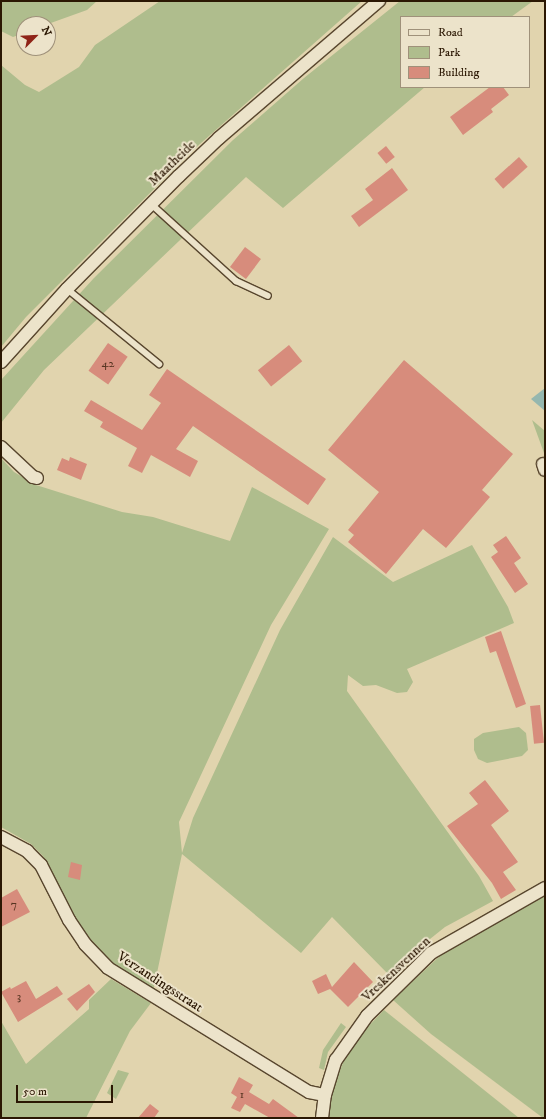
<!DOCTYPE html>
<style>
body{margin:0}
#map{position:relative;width:546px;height:1119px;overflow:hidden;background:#e1d4ae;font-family:"IM FELL DW Pica",serif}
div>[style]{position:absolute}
.green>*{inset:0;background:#afbd8d}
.water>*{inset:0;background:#95b7af}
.building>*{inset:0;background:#d78c7c;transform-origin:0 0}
.roads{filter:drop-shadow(1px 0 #58462e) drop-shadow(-1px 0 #58462e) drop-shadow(0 1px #58462e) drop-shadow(0 -1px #58462e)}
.lane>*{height:6px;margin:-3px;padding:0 3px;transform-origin:3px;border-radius:3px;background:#ece3ca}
.street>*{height:12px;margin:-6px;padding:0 6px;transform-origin:6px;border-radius:6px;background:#ece3ca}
span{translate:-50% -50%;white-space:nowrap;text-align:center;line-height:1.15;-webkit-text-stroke:4px #ece3ca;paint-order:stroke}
.number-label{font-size:12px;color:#563421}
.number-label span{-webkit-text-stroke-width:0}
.street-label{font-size:14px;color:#2b1703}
.frame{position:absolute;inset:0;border:2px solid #2b1703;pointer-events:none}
.legend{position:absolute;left:400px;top:16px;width:130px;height:72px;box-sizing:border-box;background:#ece3ca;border:1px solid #9f917a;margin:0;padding:5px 7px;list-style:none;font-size:12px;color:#2b1703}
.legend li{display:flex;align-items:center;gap:8px;height:20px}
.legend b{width:20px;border:1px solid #9f917a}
.north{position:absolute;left:16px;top:16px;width:40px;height:40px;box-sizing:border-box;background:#ece3ca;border:1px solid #9f917a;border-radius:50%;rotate:66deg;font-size:11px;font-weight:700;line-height:16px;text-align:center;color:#2b1703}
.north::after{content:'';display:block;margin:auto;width:14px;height:18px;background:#8f2418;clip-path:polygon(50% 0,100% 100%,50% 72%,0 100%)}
.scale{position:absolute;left:16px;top:1085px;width:97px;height:18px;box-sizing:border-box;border:2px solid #2b1703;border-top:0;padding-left:5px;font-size:12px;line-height:14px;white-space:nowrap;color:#2b1703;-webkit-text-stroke:3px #ece3ca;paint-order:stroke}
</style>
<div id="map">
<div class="green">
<div style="clip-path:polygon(3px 1px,97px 1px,87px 10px,48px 24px,24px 24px,24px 33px,13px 37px,1px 31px,1px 3px)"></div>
<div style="clip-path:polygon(160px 1px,362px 1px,192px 151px,26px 317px,1px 347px,1px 65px,25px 85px,39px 92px,79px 67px,95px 45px)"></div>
<div style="clip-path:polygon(400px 1px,533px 1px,511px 17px,401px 17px,401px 87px,425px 87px,283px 208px,246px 177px,44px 370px,1px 423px,1px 380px,94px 278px,233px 140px,304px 78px)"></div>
<div style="clip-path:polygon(532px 420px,545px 431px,545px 454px,544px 453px)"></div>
<div style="clip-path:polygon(1px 458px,14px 472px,36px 485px,122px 512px,153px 517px,230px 541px,252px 487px,329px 529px,271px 625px,179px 822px,182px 853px,193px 818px,280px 630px,333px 537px,393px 582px,472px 545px,508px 607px,514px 623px,407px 669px,413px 682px,407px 692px,397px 693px,376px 685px,363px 686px,348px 675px,347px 691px,479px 876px,493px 901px,445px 927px,405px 959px,389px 975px,332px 917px,301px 953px,182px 854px,153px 992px,103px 957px,89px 943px,72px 916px,43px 856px,31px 844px,1px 827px)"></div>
<div style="clip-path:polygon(519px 727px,526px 733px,528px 750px,522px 756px,487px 763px,478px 759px,474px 750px,474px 739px,483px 733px)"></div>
<div style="clip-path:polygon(545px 895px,545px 1118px,543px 1118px,431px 1034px,393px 1000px,444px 952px)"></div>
<div style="clip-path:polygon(111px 979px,151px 1003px,130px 1031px,86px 1118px,1px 1118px,1px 1021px,26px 1064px,89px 1009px,89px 1000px)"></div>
<div style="clip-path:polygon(384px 1010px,519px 1118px,329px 1118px,331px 1094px,344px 1060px,360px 1035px)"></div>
<div style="clip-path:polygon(341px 1023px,346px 1027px,328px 1052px,324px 1070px,319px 1068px,323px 1050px)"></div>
<div style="clip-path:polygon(118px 1070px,129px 1073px,116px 1099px,107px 1093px)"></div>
</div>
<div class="water">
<div style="clip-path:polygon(545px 388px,545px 411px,531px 399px)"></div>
</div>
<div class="building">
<div style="clip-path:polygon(490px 87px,503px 87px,509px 95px,491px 109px,493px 112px,463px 135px,450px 117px)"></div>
<div style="left:386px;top:146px;width:14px;height:11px;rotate:51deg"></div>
<div style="left:519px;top:157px;width:13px;height:33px;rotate:48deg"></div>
<div style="clip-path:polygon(392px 168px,408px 190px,359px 227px,351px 216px,373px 200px,365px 189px)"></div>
<div style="left:245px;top:247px;width:20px;height:25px;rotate:37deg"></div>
<div style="left:108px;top:343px;width:24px;height:34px;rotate:35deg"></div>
<div style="left:289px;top:345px;width:21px;height:40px;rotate:51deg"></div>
<div style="clip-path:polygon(404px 360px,513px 454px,482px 490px,490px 497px,446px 548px,423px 529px,386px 574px,348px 542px,354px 535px,348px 530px,379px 492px,328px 450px)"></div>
<div style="clip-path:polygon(167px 369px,326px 479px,308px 505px,193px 426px,176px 449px,198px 461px,190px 477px,151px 455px,142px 473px,128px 466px,137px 448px,100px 427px,103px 422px,84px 411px,91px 400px,142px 430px,161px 403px,149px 395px)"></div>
<div style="clip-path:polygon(70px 457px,87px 464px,81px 480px,57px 470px,62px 458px,69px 461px)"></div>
<div style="clip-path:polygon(506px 536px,521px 558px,514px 563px,528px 584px,515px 593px,491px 557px,498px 552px,493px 545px)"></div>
<div style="clip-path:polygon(501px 631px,526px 704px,516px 708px,496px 651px,490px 653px,485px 637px)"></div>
<div style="left:540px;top:705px;width:38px;height:10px;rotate:84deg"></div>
<div style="clip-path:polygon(485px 780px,509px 811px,491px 825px,518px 862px,503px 872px,516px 890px,501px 899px,492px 883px,447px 826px,478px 804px,469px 793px)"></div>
<div style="clip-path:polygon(71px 862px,82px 865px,80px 880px,68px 877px)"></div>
<div style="clip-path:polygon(17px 889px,30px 912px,1px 927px,1px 898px)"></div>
<div style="clip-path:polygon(354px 962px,373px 982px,348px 1007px,330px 989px,318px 994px,312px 981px,326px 974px,332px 987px)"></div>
<div style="clip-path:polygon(26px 981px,36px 999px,57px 986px,63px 994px,18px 1022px,1px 992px,10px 987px,11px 989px)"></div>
<div style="clip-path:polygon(89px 984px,95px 992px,77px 1011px,67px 999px)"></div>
<div style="clip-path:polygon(239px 1077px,253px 1085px,249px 1092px,269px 1104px,273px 1099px,299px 1118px,270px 1118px,245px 1104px,240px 1112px,231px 1108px,237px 1097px,231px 1093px)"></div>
<div style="clip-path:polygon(150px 1104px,159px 1111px,154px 1118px,138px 1118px)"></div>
</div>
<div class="roads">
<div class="lane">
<div style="left:151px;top:204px;width:115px;rotate:42.2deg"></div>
<div style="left:236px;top:281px;width:35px;rotate:25deg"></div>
<div style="left:67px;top:289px;width:119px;rotate:39.2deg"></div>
</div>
<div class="street">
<div style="left:1px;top:362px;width:98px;rotate:-47.9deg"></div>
<div style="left:67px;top:289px;width:159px;rotate:-45.3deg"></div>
<div style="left:179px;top:176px;width:55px;rotate:-43.5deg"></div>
<div style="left:219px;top:138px;width:211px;rotate:-40.6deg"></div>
<div style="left:1px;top:447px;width:44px;rotate:43.2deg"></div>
<div style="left:33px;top:477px;width:4px;rotate:14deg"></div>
<div style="left:543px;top:464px;width:6px;rotate:72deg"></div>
<div style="left:1px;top:837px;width:30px;rotate:28deg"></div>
<div style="left:27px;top:851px;width:20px;rotate:45deg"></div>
<div style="left:41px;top:865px;width:62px;rotate:63deg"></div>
<div style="left:69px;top:920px;width:29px;rotate:56deg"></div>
<div style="left:85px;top:944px;width:33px;rotate:46deg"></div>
<div style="left:108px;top:968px;width:236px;rotate:31.7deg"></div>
<div style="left:309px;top:1092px;width:16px;rotate:11deg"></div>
<div style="left:322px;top:1118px;width:23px;rotate:-83deg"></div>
<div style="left:325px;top:1095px;width:37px;rotate:-73deg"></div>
<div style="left:336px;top:1060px;width:54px;rotate:-54.8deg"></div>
<div style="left:367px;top:1016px;width:90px;rotate:-44.5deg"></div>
<div style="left:431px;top:953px;width:131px;rotate:-29.7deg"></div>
</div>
</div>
<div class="number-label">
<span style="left:108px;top:364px">42</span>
<span style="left:14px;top:905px">7</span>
<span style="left:19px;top:997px">3</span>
<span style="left:242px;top:1095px">1</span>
</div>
<div class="street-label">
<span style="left:172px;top:163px;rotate:-44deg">Maatheide</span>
<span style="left:396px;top:969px;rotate:-43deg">Vreskensvennen</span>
<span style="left:160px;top:982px;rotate:33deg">Verzandingsstraat</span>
</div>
<div class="frame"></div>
<ul class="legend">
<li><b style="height:5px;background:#ece3ca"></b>Road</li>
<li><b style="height:11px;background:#afbd8d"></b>Park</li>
<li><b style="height:11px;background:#d78c7c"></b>Building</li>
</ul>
<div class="north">N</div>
<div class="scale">50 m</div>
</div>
